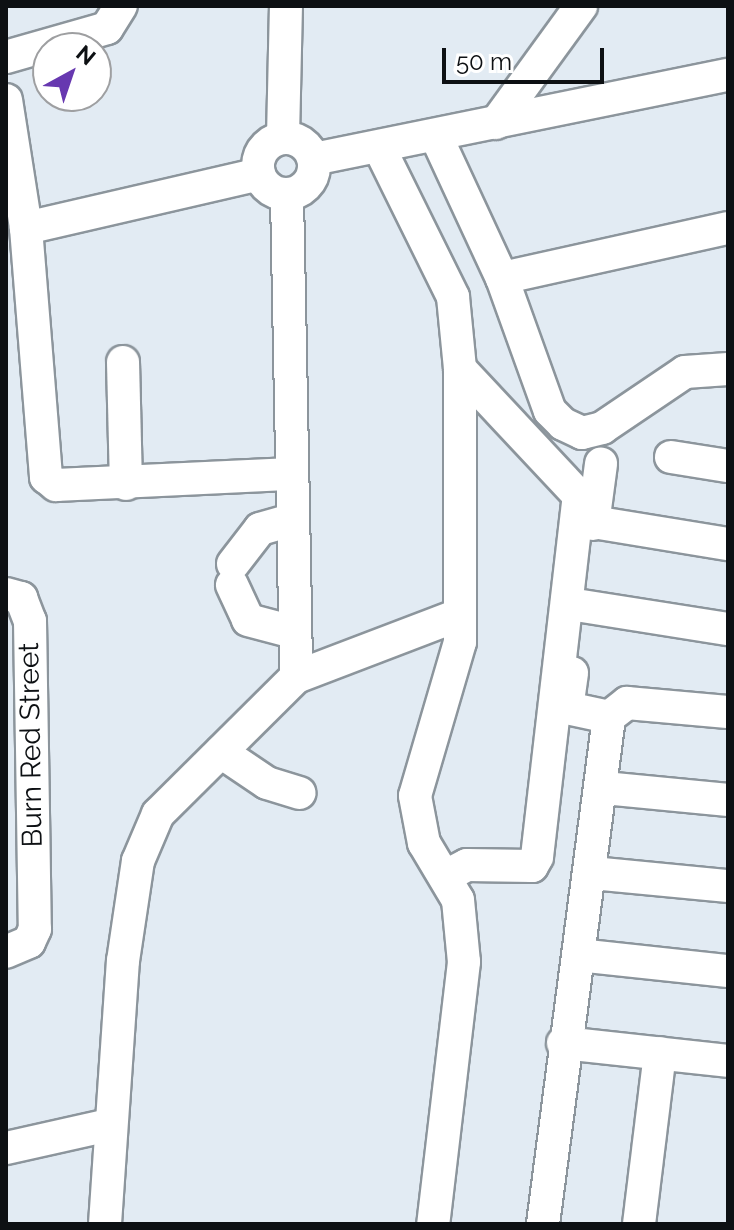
<!DOCTYPE html>
<style>
body{margin:0}
#map{position:relative;width:734px;height:1230px;overflow:hidden;background:#e2ebf3;font-family:Raleway,sans-serif}
div>[style]{position:absolute}
.roads{filter:drop-shadow(2px 0 #8c959c) drop-shadow(-2px 0 #8c959c) drop-shadow(0 2px #8c959c) drop-shadow(0 -2px #8c959c)}
.minor>*{height:32px;margin:-16px;padding:0 16px;transform-origin:16px;border-radius:16px;background:#fff}
.minor>.ring{margin:-16px;padding:0;box-sizing:content-box;background:none;border:32px solid #fff;border-radius:50%}
span{translate:-50% -50%;white-space:nowrap;text-align:center;line-height:1.15;-webkit-text-stroke:6px #fff;paint-order:stroke}
.street-label{font-size:28px;color:#0d1013}
.frame{position:absolute;inset:0;border:8px solid #0d1013;pointer-events:none}
.north{position:absolute;left:32px;top:32px;width:80px;height:80px;box-sizing:border-box;background:#fff;border:2px solid #9e9fa1;border-radius:50%;rotate:40deg;font-size:22px;font-weight:700;line-height:32px;text-align:center;color:#0d1013}
.north::after{content:'';display:block;margin:auto;width:28px;height:36px;background:#6738b0;clip-path:polygon(50% 0,100% 100%,50% 72%,0 100%)}
.scale{position:absolute;left:442px;top:48px;width:162px;height:36px;box-sizing:border-box;border:4px solid #0d1013;border-top:0;padding-left:10px;font-size:24px;line-height:28px;white-space:nowrap;color:#0d1013;-webkit-text-stroke:6px #fff;paint-order:stroke}
</style>
<div id="map">
<div class="roads">
<div class="minor">
<div style="left:6px;top:57px;width:105px;rotate:-16deg"></div>
<div style="left:107px;top:28px;width:26px;rotate:-58deg"></div>
<div style="left:6px;top:100px;width:130px;rotate:81.1deg"></div>
<div style="left:26px;top:228px;width:250px;rotate:85.4deg"></div>
<div style="left:46px;top:477px;width:13px;rotate:39deg"></div>
<div style="left:56px;top:485px;width:236px;rotate:-2.7deg"></div>
<div style="left:496px;top:123px;width:145px;rotate:-54deg"></div>
<div style="left:436px;top:136px;width:157px;rotate:65.1deg"></div>
<div style="left:502px;top:278px;width:141px;rotate:70.2deg"></div>
<div style="left:550px;top:411px;width:18px;rotate:45deg"></div>
<div style="left:563px;top:424px;width:21px;rotate:25deg"></div>
<div style="left:582px;top:433px;width:21px;rotate:-14deg"></div>
<div style="left:602px;top:428px;width:100px;rotate:-34deg"></div>
<div style="left:685px;top:372px;width:43px;rotate:-4deg"></div>
<div style="left:283px;top:137px;width:131px;rotate:-88.7deg"></div>
<div class="ring" style="left:258px;top:138px;width:24px;height:24px"></div>
<div style="left:380px;top:149px;width:165px;rotate:63.7deg"></div>
<div style="left:453px;top:297px;width:72px;rotate:84.4deg"></div>
<div style="left:460px;top:369px;width:273px;rotate:90deg"></div>
<div style="left:460px;top:642px;width:160px;rotate:106.3deg"></div>
<div style="left:415px;top:796px;width:48px;rotate:79.2deg"></div>
<div style="left:424px;top:843px;width:66px;rotate:59.2deg"></div>
<div style="left:458px;top:900px;width:62px;rotate:84.5deg"></div>
<div style="left:464px;top:962px;width:264px;rotate:96.7deg"></div>
<div style="left:314px;top:159px;width:422px;rotate:-11.5deg"></div>
<div style="left:287px;top:195px;width:482px;rotate:88.9deg"></div>
<div style="left:26px;top:228px;width:239px;rotate:-13deg"></div>
<div style="left:502px;top:278px;width:231px;rotate:-12.5deg"></div>
<div style="left:123px;top:362px;width:122px;rotate:88.6deg"></div>
<div style="left:671px;top:457px;width:58px;rotate:9deg"></div>
<div style="left:593px;top:522px;width:137px;rotate:9.3deg"></div>
<div style="left:593px;top:524px;width:61px;rotate:-82.4deg"></div>
<div style="left:233px;top:564px;width:44px;rotate:-52.4deg"></div>
<div style="left:260px;top:529px;width:33px;rotate:-16deg"></div>
<div style="left:232px;top:585px;width:38px;rotate:65deg"></div>
<div style="left:248px;top:620px;width:47px;rotate:14.9deg"></div>
<div style="left:6px;top:594px;width:16px;rotate:15deg"></div>
<div style="left:21px;top:598px;width:25px;rotate:69deg"></div>
<div style="left:30px;top:621px;width:308px;rotate:89.1deg"></div>
<div style="left:35px;top:929px;width:14px;rotate:115deg"></div>
<div style="left:29px;top:942px;width:25px;rotate:157deg"></div>
<div style="left:582px;top:606px;width:148px;rotate:9deg"></div>
<div style="left:572px;top:673px;width:35px;rotate:98deg"></div>
<div style="left:567px;top:708px;width:43px;rotate:12.1deg"></div>
<div style="left:221px;top:752px;width:55px;rotate:34deg"></div>
<div style="left:267px;top:783px;width:34px;rotate:17deg"></div>
<div style="left:604px;top:788px;width:125px;rotate:5.5deg"></div>
<div style="left:592px;top:873px;width:137px;rotate:5.5deg"></div>
<div style="left:448px;top:875px;width:21px;rotate:-28deg"></div>
<div style="left:467px;top:865px;width:65px;rotate:0.9deg"></div>
<div style="left:532px;top:866px;width:10px;rotate:-61deg"></div>
<div style="left:537px;top:857px;width:363px;rotate:-83.4deg"></div>
<div style="left:579px;top:496px;width:174px;rotate:-133.1deg"></div>
<div style="left:578px;top:955px;width:151px;rotate:6.1deg"></div>
<div style="left:563px;top:1043px;width:166px;rotate:6.2deg"></div>
<div style="left:6px;top:1148px;width:106px;rotate:-12.6deg"></div>
<div style="left:105px;top:1224px;width:264px;rotate:-86.1deg"></div>
<div style="left:123px;top:961px;width:101px;rotate:-81.5deg"></div>
<div style="left:138px;top:861px;width:51px;rotate:-66.9deg"></div>
<div style="left:158px;top:814px;width:194px;rotate:-44.8deg"></div>
<div style="left:296px;top:677px;width:173px;rotate:-20.9deg"></div>
<div style="left:543px;top:1224px;width:511px;rotate:-82.58deg"></div>
<div style="left:609px;top:717px;width:23px;rotate:-38deg"></div>
<div style="left:627px;top:703px;width:101px;rotate:5.1deg"></div>
<div style="left:639px;top:1224px;width:172px;rotate:-83deg"></div>
</div>
</div>
<div class="street-label">
<span style="left:31px;top:745px;rotate:-91deg">Burn Red Street</span>
</div>
<div class="frame"></div>
<div class="north">N</div>
<div class="scale">50 m</div>
</div>
